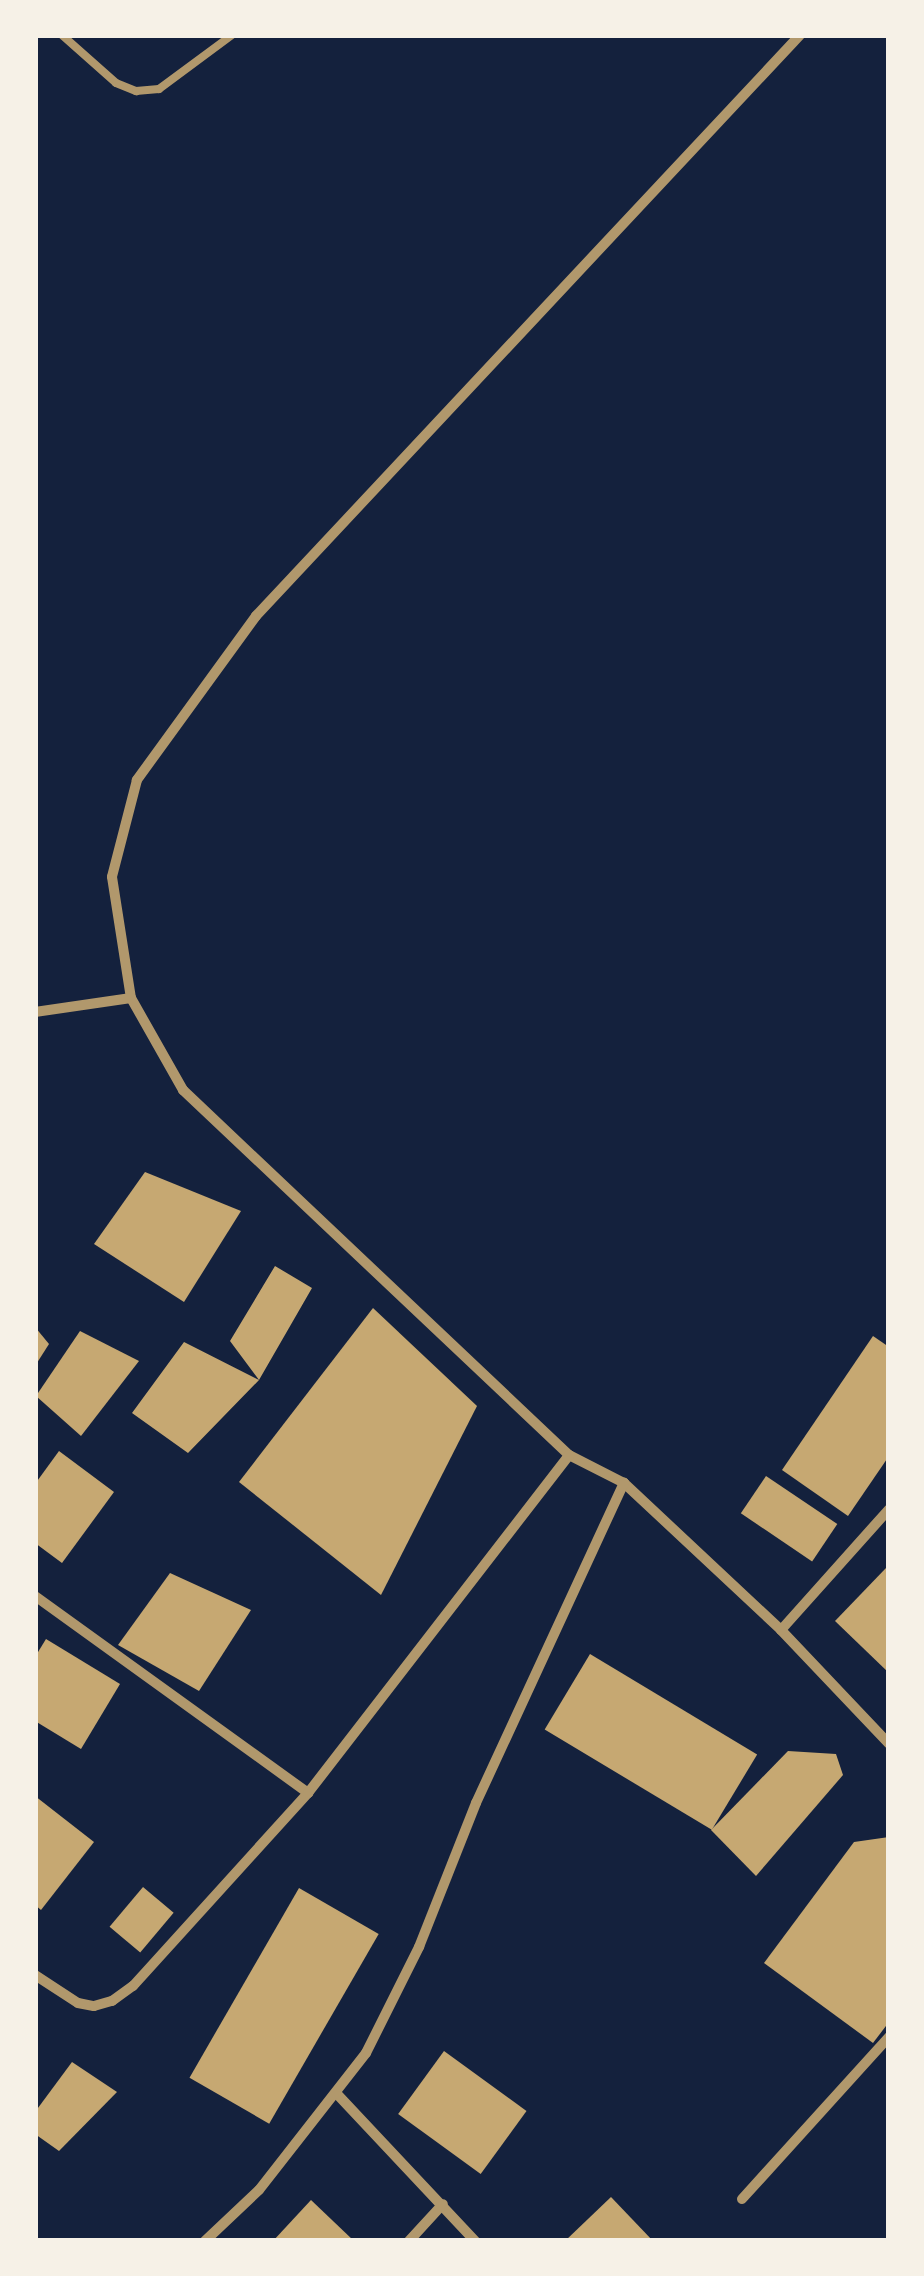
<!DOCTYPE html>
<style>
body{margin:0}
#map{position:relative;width:924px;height:2276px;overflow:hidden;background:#14213d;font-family:Rubik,sans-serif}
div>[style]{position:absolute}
.building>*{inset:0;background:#c6a872;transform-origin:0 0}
.service>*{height:8px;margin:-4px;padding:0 4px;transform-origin:4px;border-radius:4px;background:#b1986c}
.minor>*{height:10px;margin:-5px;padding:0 5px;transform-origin:5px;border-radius:5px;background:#b1986c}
span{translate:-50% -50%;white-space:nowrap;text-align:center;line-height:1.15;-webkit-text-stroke:8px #f6f1e7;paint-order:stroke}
.frame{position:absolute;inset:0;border:38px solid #f6f1e7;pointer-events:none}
</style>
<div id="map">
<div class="building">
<div style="clip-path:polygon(145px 1172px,241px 1211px,184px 1302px,94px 1244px)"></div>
<div style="clip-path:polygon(275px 1266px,312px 1288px,259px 1380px,188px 1453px,132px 1413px,184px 1342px,259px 1380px,230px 1341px)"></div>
<div style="clip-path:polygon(373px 1308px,477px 1406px,381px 1595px,239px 1482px)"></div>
<div style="clip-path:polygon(35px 1327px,49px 1344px,35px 1366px)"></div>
<div style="clip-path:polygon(80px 1331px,139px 1361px,81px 1436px,36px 1396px)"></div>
<div style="clip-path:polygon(873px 1336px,889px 1347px,889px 1456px,848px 1516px,782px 1470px)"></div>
<div style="clip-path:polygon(59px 1451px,114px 1492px,62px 1563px,35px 1543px,35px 1484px)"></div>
<div style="left:766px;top:1476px;width:86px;height:45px;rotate:34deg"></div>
<div style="clip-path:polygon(886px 1568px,889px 1572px,889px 1673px,835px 1621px)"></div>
<div style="clip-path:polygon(170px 1573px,251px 1610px,199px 1691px,118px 1645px)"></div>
<div style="clip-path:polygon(46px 1639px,120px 1684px,81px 1749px,35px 1721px,35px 1657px)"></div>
<div style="left:590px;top:1654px;width:195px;height:88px;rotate:31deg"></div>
<div style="clip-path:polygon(788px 1751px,836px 1754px,843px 1775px,756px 1876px,711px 1830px)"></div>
<div style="clip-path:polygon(35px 1796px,94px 1842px,41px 1910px,35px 1905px)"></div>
<div style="clip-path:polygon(889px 1837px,889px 2022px,873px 2043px,764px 1963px,854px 1842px)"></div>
<div style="left:143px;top:1887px;width:40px;height:52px;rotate:40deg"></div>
<div style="left:299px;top:1888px;width:92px;height:219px;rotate:30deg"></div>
<div style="left:444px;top:2051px;width:102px;height:78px;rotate:36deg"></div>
<div style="clip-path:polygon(72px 2062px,117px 2092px,59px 2151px,35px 2134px,35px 2112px)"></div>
<div style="clip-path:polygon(611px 2197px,653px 2241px,565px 2241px)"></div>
<div style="clip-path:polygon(311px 2200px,354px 2241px,273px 2241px)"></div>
</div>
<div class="service">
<div style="left:62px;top:35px;width:72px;rotate:41.6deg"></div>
<div style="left:116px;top:83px;width:22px;rotate:22deg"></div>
<div style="left:136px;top:91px;width:23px;rotate:-5deg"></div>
<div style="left:159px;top:89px;width:91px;rotate:-36.5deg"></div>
</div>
<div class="minor">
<div style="left:800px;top:35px;width:796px;rotate:133.12deg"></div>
<div style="left:256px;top:616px;width:203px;rotate:126deg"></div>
<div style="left:137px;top:780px;width:100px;rotate:104.5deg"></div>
<div style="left:112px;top:877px;width:122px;rotate:81.1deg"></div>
<div style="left:131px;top:998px;width:106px;rotate:60.5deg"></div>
<div style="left:183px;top:1090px;width:531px;rotate:43.4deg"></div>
<div style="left:569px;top:1455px;width:62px;rotate:27deg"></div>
<div style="left:624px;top:1483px;width:215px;rotate:43.1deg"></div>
<div style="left:781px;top:1630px;width:157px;rotate:46.5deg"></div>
<div style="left:35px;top:1012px;width:97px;rotate:-8.3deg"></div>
<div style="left:35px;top:1596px;width:337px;rotate:35.8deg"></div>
<div style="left:781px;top:1630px;width:162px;rotate:-48.2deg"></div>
<div style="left:35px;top:1975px;width:51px;rotate:33.1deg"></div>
<div style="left:78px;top:2003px;width:16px;rotate:11deg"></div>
<div style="left:94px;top:2006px;width:19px;rotate:-16deg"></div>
<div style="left:112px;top:2001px;width:26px;rotate:-36deg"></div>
<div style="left:133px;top:1986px;width:261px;rotate:-47.8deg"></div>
<div style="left:308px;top:1793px;width:427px;rotate:-52.3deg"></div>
<div style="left:337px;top:2094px;width:202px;rotate:46.8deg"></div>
<div style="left:742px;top:2199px;width:219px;rotate:-47.8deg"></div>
<div style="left:205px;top:2241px;width:74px;rotate:-43.4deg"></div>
<div style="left:259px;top:2190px;width:174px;rotate:-52deg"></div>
<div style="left:366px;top:2053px;width:119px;rotate:-63.4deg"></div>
<div style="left:419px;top:1947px;width:155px;rotate:-68.4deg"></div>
<div style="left:476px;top:1803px;width:353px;rotate:-65.2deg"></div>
<div style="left:409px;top:2241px;width:50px;rotate:-47.4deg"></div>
</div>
<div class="frame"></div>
</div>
